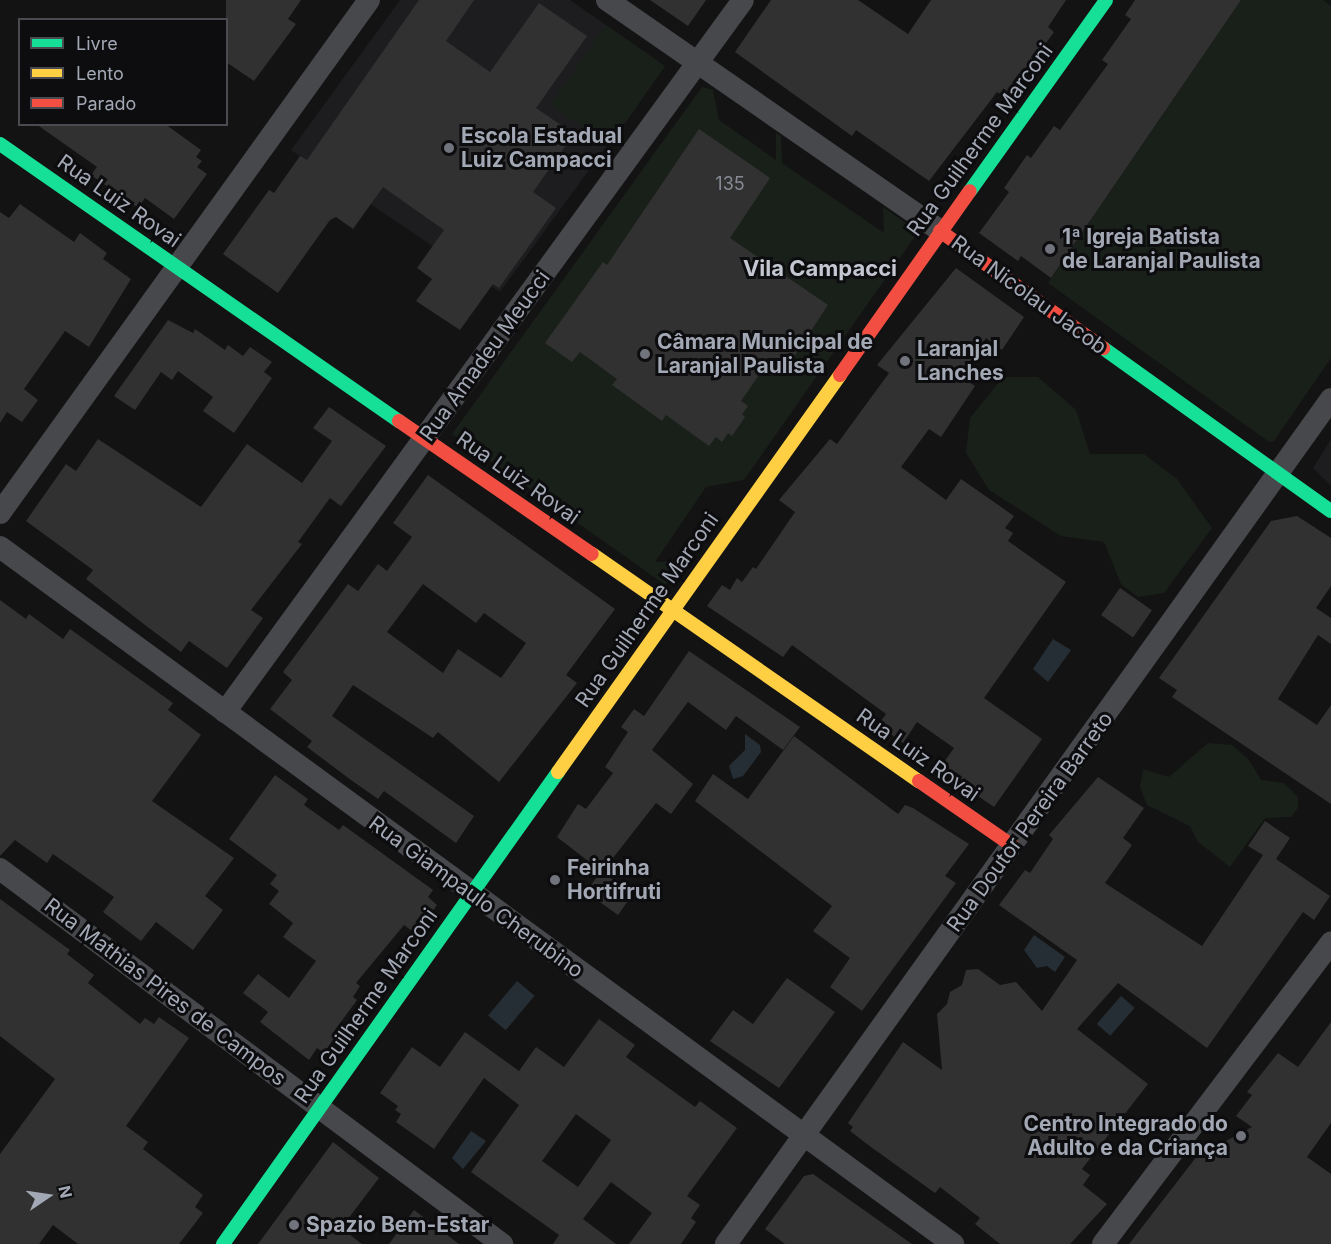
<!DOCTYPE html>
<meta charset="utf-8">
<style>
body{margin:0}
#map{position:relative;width:1331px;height:1244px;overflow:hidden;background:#131313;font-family:Inter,sans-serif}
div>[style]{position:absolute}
.built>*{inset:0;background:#1d1d1f}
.green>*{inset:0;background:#19201a;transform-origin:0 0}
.water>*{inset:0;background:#262e35;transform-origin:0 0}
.building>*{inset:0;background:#313132;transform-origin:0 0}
.street>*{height:22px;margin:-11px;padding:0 11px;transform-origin:11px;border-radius:11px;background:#47484c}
.fast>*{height:14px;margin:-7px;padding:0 7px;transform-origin:7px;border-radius:7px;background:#16e098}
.slow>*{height:14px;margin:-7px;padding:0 7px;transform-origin:7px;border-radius:7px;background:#ffcf43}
.jam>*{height:14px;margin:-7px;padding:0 7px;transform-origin:7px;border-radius:7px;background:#f24e42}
.dots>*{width:16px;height:16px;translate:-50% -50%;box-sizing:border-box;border:3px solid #0d0d0f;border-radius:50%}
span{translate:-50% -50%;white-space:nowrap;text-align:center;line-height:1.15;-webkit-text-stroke:6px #0d0d0f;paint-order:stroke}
.number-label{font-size:18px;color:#868a94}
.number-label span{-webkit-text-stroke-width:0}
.poi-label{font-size:21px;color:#a3a8b5;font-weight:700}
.left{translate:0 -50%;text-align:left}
.right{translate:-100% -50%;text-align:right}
.street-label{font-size:21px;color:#a3a8b5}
.neighbourhood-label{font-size:22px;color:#c4c7d1;font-weight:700}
.legend{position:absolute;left:18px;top:18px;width:210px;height:108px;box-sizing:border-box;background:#0d0d0f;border:2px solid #494b51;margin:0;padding:8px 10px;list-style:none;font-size:18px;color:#a3a8b5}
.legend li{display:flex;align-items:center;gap:12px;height:30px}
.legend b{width:30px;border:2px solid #494b51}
.north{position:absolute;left:18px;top:1166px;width:60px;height:60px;-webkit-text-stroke:4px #0d0d0f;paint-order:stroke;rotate:77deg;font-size:16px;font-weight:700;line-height:24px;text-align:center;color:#a3a8b5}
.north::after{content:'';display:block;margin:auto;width:21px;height:27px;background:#a3a8b5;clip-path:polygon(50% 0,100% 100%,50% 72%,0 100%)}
</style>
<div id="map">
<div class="built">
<div style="clip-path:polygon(400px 0,570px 0,665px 66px,500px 292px,291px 150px)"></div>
<div style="clip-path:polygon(1331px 439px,1331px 486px,1313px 468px)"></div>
</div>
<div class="green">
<div style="clip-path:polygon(1241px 0,1323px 0,1331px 6px,1331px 358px,1274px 441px,1269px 442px,1048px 283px)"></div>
<div style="left:606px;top:25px;width:72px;height:97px;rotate:35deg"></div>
<div style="clip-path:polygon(702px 87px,713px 90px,719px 120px,776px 160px,776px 133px,781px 136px,782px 163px,884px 233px,883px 207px,913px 228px,916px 235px,744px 480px,706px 487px,655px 562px,688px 560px,672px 582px,664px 584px,452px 434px)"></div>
<div style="clip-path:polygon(1003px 377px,1038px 377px,1076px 410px,1090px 454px,1144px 454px,1177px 479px,1212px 528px,1164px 593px,1138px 597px,1121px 584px,1104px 542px,1061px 536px,989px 490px,966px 453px,970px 418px)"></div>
<div style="clip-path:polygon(1208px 743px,1232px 745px,1249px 760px,1261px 780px,1284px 783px,1298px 797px,1298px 808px,1291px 817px,1265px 818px,1230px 867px,1198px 842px,1190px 826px,1147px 805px,1140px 787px,1143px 769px,1169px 777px)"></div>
</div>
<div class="water">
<div style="clip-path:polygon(1053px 639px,1071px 650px,1048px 682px,1033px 669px)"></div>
<div style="clip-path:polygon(745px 734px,760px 745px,761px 752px,743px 776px,733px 779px,729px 766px,745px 750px)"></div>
<div style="clip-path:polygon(1034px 935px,1065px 957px,1055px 972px,1047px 966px,1037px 968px,1024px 950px)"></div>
<div style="left:517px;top:981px;width:23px;height:45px;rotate:40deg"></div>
<div style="left:1121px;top:996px;width:18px;height:37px;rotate:41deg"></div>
<div style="clip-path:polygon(471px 1131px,486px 1141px,463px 1169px,452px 1158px)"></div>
</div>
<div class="building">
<div style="clip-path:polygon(226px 0,301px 0,288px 19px,296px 24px,254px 81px,226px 62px)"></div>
<div style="clip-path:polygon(419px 0,474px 0,446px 41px,490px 72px,539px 3px,587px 36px,536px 108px,574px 134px,533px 192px,556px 208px,499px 288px,493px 284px,460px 330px,416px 301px,432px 279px,417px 268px,444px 230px,383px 187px,353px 229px,336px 217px,330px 220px,278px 293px,223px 254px,269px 190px,274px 193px,300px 156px,307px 160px)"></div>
<div style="clip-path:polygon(650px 0,706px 0,688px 26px)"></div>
<div style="clip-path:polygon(771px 0,858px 0,908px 34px,931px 0,1066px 0,1048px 27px,1054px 32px,1006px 98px,997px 92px,929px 181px,856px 130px,852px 136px,735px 52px)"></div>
<div style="clip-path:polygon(1135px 0,1241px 0,1051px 278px,1021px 256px,1018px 261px,979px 233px,1009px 192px,1004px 188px,1027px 155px,1031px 158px,1054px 126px,1060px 130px,1108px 64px,1102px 60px,1131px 19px,1125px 15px)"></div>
<div style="clip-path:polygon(36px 124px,165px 124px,201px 150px,196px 157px,202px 161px,197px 167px,207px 174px,174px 219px,145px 198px,138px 208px,91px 175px,97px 167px)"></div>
<div style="clip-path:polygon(699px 129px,770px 178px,730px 238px,828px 305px,784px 372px,768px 362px,741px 401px,748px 406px,742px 414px,745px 417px,732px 436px,728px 433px,722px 442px,716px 437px,709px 446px,666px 415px,662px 421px,612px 385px,617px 379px,580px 352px,572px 362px,545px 343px,603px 262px,607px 265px)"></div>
<div style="clip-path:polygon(20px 204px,74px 242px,80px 233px,107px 253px,103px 259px,131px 279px,89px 347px,65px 331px,24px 389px,38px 400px,22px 422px,7px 412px,0 423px,0 212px,9px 218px)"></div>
<div style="clip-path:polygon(956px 268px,1024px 317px,1002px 350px,986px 338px,960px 376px,975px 386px,941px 437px,929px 429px,901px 467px,946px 500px,961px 479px,1014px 516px,1005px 528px,1013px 533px,1008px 541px,1066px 582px,984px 698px,1042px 739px,994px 807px,939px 769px,954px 748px,917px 722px,903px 743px,878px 725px,886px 714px,792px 645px,783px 657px,707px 606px,722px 585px,730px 590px,737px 578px,742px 582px,753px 567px,756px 569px,795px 512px,779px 500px,830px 439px,837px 444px,889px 373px,877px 365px)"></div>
<div style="clip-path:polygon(168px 320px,193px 333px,195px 329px,225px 350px,228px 345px,243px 356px,250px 347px,272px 362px,264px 372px,272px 378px,234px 433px,203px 411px,213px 397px,178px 371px,172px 380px,161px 372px,135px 410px,114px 396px)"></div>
<div style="clip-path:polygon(329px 407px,386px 446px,341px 506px,330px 498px,298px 542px,302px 544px,251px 610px,263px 618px,227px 668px,189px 641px,181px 652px,145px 625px,86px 579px,93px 570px,26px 521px,66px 464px,76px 471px,98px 439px,201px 507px,247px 444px,302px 483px,332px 441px,313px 428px)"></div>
<div style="clip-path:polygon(evenodd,428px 475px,615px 609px,566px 675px,577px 683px,499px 782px,438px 732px,433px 738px,353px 685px,332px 716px,474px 816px,456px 843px,384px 791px,378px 799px,351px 780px,307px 747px,312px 741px,270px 709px,292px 680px,283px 672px,348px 584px,358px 591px,378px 564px,387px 571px,412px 537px,393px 523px,428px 475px,423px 584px,476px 623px,484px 613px,526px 643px,501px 678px,458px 649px,443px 673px,387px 632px,423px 584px)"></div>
<div style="clip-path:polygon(1297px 516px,1331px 538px,1331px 586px,1316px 608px,1331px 618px,1331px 644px,1318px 635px,1278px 699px,1317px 725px,1331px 705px,1331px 804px,1172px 697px,1177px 690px,1159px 678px,1271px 521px)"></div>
<div style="left:1120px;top:588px;width:39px;height:33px;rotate:35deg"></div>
<div style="clip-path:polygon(0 600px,26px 619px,29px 614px,63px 639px,70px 629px,173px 703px,168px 710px,201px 735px,152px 801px,234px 858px,205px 896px,223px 910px,193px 950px,156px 922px,141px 941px,103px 912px,114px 897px,53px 854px,47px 863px,15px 840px,0 856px)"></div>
<div style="clip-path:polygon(689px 651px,800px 727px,783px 750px,736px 716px,726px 730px,688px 702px,652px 750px,693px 784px,671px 814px,656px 803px,602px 872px,633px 894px,618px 915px,586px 892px,601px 871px,557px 837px,578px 804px,586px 809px,613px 773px,605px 767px,628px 732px,621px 727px,634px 709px,644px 716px)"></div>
<div style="clip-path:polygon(794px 736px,898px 814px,905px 805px,913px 808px,969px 844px,945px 876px,956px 883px,862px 1011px,830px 987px,850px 958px,813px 931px,832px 906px,695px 801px,713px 774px,748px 799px)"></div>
<div style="clip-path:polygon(275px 775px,308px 799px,304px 805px,339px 830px,343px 825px,433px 890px,428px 897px,437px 905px,416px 934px,404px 925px,356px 983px,360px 986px,353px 997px,357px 1000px,332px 1034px,343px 1043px,332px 1059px,317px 1048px,309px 1060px,260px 1022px,268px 1012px,243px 993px,258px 974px,289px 998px,316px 961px,283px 937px,293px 923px,269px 904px,279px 891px,270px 884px,277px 875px,229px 839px)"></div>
<div style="clip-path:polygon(1098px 777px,1144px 808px,1123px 838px,1132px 845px,1105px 883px,1202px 946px,1263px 855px,1248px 846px,1265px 821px,1290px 838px,1276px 859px,1330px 896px,1314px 920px,1303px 912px,1207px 1048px,1118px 983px,1077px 1029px,1148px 1084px,1082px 1169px,1090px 1175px,1083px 1185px,1107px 1204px,1070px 1244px,1000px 1244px,975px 1224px,980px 1218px,940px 1187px,935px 1193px,871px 1147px,850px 1131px,853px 1127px,848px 1123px,903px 1042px,942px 1070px,937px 1014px,947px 1004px,950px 992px,962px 985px,966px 970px,978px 969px,1000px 985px,1016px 982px,1042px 1011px,1077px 960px,999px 905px,1025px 870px,1030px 873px,1053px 839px,1049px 835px)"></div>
<div style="clip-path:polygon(0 899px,70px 950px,67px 954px,94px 975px,88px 983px,140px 1024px,145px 1018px,154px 1024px,159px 1017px,189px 1038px,126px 1126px,148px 1142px,143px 1149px,203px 1195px,195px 1207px,203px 1213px,179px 1244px,78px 1244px,53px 1225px,39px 1244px,0 1244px,0 1154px,55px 1079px,0 1036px)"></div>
<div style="clip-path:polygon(787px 978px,835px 1012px,779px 1088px,710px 1041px,733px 1010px,753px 1024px)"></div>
<div style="clip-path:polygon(evenodd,599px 1019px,635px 1045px,626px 1057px,695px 1107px,700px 1101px,737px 1128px,687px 1196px,700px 1205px,691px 1218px,696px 1222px,681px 1244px,629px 1244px,652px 1213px,611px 1182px,583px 1219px,616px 1244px,553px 1244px,559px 1235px,471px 1172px,519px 1105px,484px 1078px,434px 1149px,396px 1122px,401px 1114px,395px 1110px,398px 1106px,380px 1093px,412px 1047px,440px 1067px,465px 1032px,519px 1071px,536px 1047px,564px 1067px,599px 1019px,576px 1114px,611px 1140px,578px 1187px,542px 1161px,576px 1114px)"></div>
<div style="clip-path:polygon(1331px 1022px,1331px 1123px,1307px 1157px,1331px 1174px,1331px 1244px,1129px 1244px,1204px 1147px,1213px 1154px,1224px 1142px,1252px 1127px,1236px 1116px,1252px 1095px,1247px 1092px,1278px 1053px,1298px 1067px)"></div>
<div style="clip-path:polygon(333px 1142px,379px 1178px,341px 1228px,362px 1244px,258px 1244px)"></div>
<div style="clip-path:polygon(813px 1174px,912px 1244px,785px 1244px,765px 1229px,804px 1176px)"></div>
<div style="clip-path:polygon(414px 1210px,459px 1244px,389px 1244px)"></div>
</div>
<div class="street">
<div style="left:607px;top:0;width:405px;rotate:34.7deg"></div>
<div style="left:0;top:513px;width:632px;rotate:-54.27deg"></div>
<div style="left:0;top:547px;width:1181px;rotate:36.18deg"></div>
<div style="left:225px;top:712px;width:880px;rotate:-53.96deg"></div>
<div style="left:0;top:869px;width:627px;rotate:36.76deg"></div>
<div style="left:726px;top:1244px;width:1039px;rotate:-54.4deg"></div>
<div style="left:1103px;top:1244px;width:378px;rotate:-52.9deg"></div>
</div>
<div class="fast">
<div style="left:0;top:144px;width:486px;rotate:34.8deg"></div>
<div style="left:970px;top:191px;width:234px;rotate:-54.5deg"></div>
<div style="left:1103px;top:348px;width:280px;rotate:35.6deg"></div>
<div style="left:223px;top:1244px;width:579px;rotate:-54.63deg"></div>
</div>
<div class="slow">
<div style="left:592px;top:554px;width:398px;rotate:34.8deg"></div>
<div style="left:558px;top:772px;width:487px;rotate:-54.6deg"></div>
</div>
<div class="jam">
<div style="left:940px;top:231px;width:201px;rotate:35.7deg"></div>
<div style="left:840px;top:375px;width:225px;rotate:-54.8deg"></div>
<div style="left:399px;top:421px;width:234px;rotate:34.6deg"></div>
<div style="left:919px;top:781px;width:114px;rotate:34.7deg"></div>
</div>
<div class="dots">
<div style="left:449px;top:148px;background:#71747c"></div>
<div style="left:1050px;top:249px;background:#71747c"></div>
<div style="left:645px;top:354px;background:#71747c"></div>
<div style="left:905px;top:361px;background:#71747c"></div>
<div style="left:555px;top:880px;background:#71747c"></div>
<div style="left:1241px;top:1136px;background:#71747c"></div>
<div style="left:294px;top:1225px;background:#71747c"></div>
</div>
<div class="number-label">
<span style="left:730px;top:184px">135</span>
</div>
<div class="poi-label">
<span class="left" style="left:461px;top:148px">Escola Estadual<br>Luiz Campacci</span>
<span class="left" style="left:1062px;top:249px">1ª Igreja Batista<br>de Laranjal Paulista</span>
<span class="left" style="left:657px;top:354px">Câmara Municipal de<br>Laranjal Paulista</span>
<span class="left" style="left:917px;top:361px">Laranjal<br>Lanches</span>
<span class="left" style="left:567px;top:880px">Feirinha<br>Hortifruti</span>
<span class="right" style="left:1228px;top:1136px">Centro Integrado do<br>Adulto e da Criança</span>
<span class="left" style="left:306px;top:1225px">Spazio Bem-Estar</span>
</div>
<div class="street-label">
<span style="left:980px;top:140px;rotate:-54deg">Rua Guilherme Marconi</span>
<span style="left:119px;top:201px;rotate:35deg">Rua Luiz Rovai</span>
<span style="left:1029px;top:295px;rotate:36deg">Rua Nicolau Jacob</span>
<span style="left:485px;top:356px;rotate:-54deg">Rua Amadeu Meucci</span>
<span style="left:518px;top:478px;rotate:35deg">Rua Luiz Rovai</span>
<span style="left:647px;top:610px;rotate:-55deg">Rua Guilherme Marconi</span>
<span style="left:918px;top:755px;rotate:35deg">Rua Luiz Rovai</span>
<span style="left:1030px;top:822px;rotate:-54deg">Rua Doutor Pereira Barreto</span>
<span style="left:476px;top:897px;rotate:36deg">Rua Giampaulo Cherubino</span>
<span style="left:165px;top:992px;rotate:37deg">Rua Mathias Pires de Campos</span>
<span style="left:366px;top:1006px;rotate:-55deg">Rua Guilherme Marconi</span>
</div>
<div class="neighbourhood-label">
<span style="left:820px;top:269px">Vila Campacci</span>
</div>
<ul class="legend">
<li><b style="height:8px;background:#16e098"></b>Livre</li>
<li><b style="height:8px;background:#ffcf43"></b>Lento</li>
<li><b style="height:8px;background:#f24e42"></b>Parado</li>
</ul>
<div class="north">N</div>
</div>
